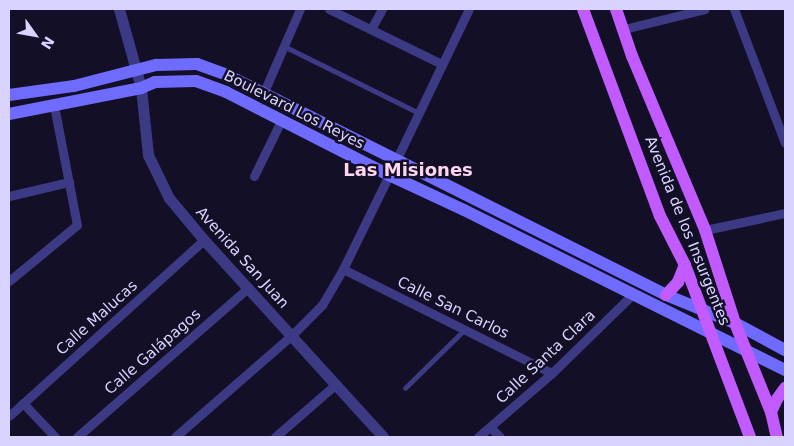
<!DOCTYPE html>
<meta charset="utf-8">
<style>
body{margin:0}
#map{position:relative;width:794px;height:446px;overflow:hidden;background:#130f26;font-family:"DejaVu Sans",sans-serif}
div>[style]{position:absolute}
.service>*{height:4.5px;margin:-2.25px;padding:0 2.25px;transform-origin:2.25px;border-radius:2.25px;background:#3d3a85}
.minor>*{height:9px;margin:-4.5px;padding:0 4.5px;transform-origin:4.5px;border-radius:4.5px;background:#3d3a85}
.tertiary>*{height:11px;margin:-5.5px;padding:0 5.5px;transform-origin:5.5px;border-radius:5.5px;background:#3d3a85}
.secondary>*{height:12px;margin:-6px;padding:0 6px;transform-origin:6px;border-radius:6px;background:#6f6bff}
.primary>*{height:12px;margin:-6px;padding:0 6px;transform-origin:6px;border-radius:6px;background:#c25bff}
span{translate:-50% -50%;white-space:nowrap;text-align:center;line-height:1.15;-webkit-text-stroke:5px #130f26;paint-order:stroke}
.street-label{font-size:15px;color:#d9d4ff}
.quarter-label{font-size:18px;color:#ffd6f0;font-weight:700}
.frame{position:absolute;inset:0;border:10px solid #d9d4ff;pointer-events:none}
.north{position:absolute;left:10px;top:10px;width:50px;height:50px;-webkit-text-stroke:4px #130f26;paint-order:stroke;rotate:122deg;font-size:14px;font-weight:700;line-height:20px;text-align:center;color:#d9d4ff}
.north::after{content:'';display:block;margin:auto;width:18px;height:22px;background:#d9d4ff;clip-path:polygon(50% 0,100% 100%,50% 72%,0 100%)}
</style>
<div id="map">
<div class="service">
<div style="left:284px;top:46px;width:151px;rotate:26.4deg"></div>
<div style="left:405px;top:388px;width:84px;rotate:-44.5deg"></div>
</div>
<div class="minor">
<div style="left:329px;top:9px;width:126px;rotate:26deg"></div>
<div style="left:734px;top:9px;width:143px;rotate:69.2deg"></div>
<div style="left:371px;top:29px;width:23px;rotate:-61deg"></div>
<div style="left:624px;top:29px;width:83px;rotate:-13.9deg"></div>
<div style="left:263px;top:94px;width:93px;rotate:-66.5deg"></div>
<div style="left:254px;top:176px;width:61px;rotate:-63.9deg"></div>
<div style="left:9px;top:196px;width:62px;rotate:-13.1deg"></div>
<div style="left:705px;top:230px;width:82px;rotate:-12deg"></div>
<div style="left:343px;top:269px;width:233px;rotate:26.5deg"></div>
<div style="left:9px;top:281px;width:88px;rotate:-39.5deg"></div>
<div style="left:77px;top:225px;width:121px;rotate:-100.9deg"></div>
<div style="left:23px;top:403px;width:47px;rotate:46.7deg"></div>
<div style="left:9px;top:416px;width:263px;rotate:-42.1deg"></div>
<div style="left:490px;top:427px;width:14px;rotate:45deg"></div>
<div style="left:77px;top:437px;width:227px;rotate:-41.1deg"></div>
<div style="left:175px;top:437px;width:155px;rotate:-41.1deg"></div>
<div style="left:292px;top:335px;width:42px;rotate:-45deg"></div>
<div style="left:322px;top:305px;width:42px;rotate:-59.7deg"></div>
<div style="left:343px;top:269px;width:105px;rotate:-63.9deg"></div>
<div style="left:389px;top:175px;width:184px;rotate:-64.3deg"></div>
<div style="left:275px;top:437px;width:81px;rotate:-41deg"></div>
<div style="left:478px;top:437px;width:98px;rotate:-40.9deg"></div>
<div style="left:552px;top:373px;width:112px;rotate:-44.3deg"></div>
</div>
<div class="tertiary">
<div style="left:119px;top:9px;width:82px;rotate:74.4deg"></div>
<div style="left:141px;top:88px;width:67px;rotate:84deg"></div>
<div style="left:148px;top:155px;width:48px;rotate:64deg"></div>
<div style="left:169px;top:198px;width:55px;rotate:50.2deg"></div>
<div style="left:204px;top:240px;width:266px;rotate:47.7deg"></div>
</div>
<div class="secondary">
<div style="left:9px;top:95px;width:66px;rotate:-7.9deg"></div>
<div style="left:74px;top:86px;width:85px;rotate:-14.4deg"></div>
<div style="left:156px;top:65px;width:41px;rotate:-1.4deg"></div>
<div style="left:197px;top:64px;width:32px;rotate:20deg"></div>
<div style="left:227px;top:75px;width:491px;rotate:26.6deg"></div>
<div style="left:666px;top:295px;width:74px;rotate:22.1deg"></div>
<div style="left:735px;top:323px;width:57px;rotate:28.4deg"></div>
<div style="left:9px;top:114px;width:135px;rotate:-11.1deg"></div>
<div style="left:141px;top:88px;width:15px;rotate:-23deg"></div>
<div style="left:155px;top:82px;width:41px;rotate:-1.4deg"></div>
<div style="left:196px;top:81px;width:32px;rotate:20deg"></div>
<div style="left:226px;top:92px;width:183px;rotate:27deg"></div>
<div style="left:389px;top:175px;width:83px;rotate:25deg"></div>
<div style="left:464px;top:210px;width:359px;rotate:26.5deg"></div>
</div>
<div class="primary">
<div style="left:583px;top:9px;width:221px;rotate:69.6deg"></div>
<div style="left:660px;top:216px;width:55px;rotate:63deg"></div>
<div style="left:685px;top:265px;width:184px;rotate:69.3deg"></div>
<div style="left:616px;top:9px;width:50px;rotate:71.2deg"></div>
<div style="left:632px;top:56px;width:189px;rotate:67.2deg"></div>
<div style="left:705px;top:230px;width:98px;rotate:72.1deg"></div>
<div style="left:735px;top:323px;width:96px;rotate:68deg"></div>
<div style="left:771px;top:412px;width:26px;rotate:77deg"></div>
<div style="left:666px;top:295px;width:18px;rotate:-47deg"></div>
<div style="left:678px;top:282px;width:18px;rotate:-68deg"></div>
<div style="left:771px;top:412px;width:14px;rotate:-65deg"></div>
<div style="left:777px;top:399px;width:14px;rotate:-54deg"></div>
</div>
<div class="street-label">
<span style="left:294px;top:110px;rotate:27deg">Boulevard Los Reyes</span>
<span style="left:687px;top:231px;rotate:68deg">Avenida de los Insurgentes</span>
<span style="left:242px;top:258px;rotate:48deg">Avenida San Juan</span>
<span style="left:453px;top:308px;rotate:26deg">Calle San Carlos</span>
<span style="left:97px;top:318px;rotate:-42deg">Calle Malucas</span>
<span style="left:153px;top:352px;rotate:-41deg">Calle Galápagos</span>
<span style="left:546px;top:357px;rotate:-43deg">Calle Santa Clara</span>
</div>
<div class="quarter-label">
<span style="left:408px;top:170px">Las Misiones</span>
</div>
<div class="frame"></div>
<div class="north">N</div>
</div>
